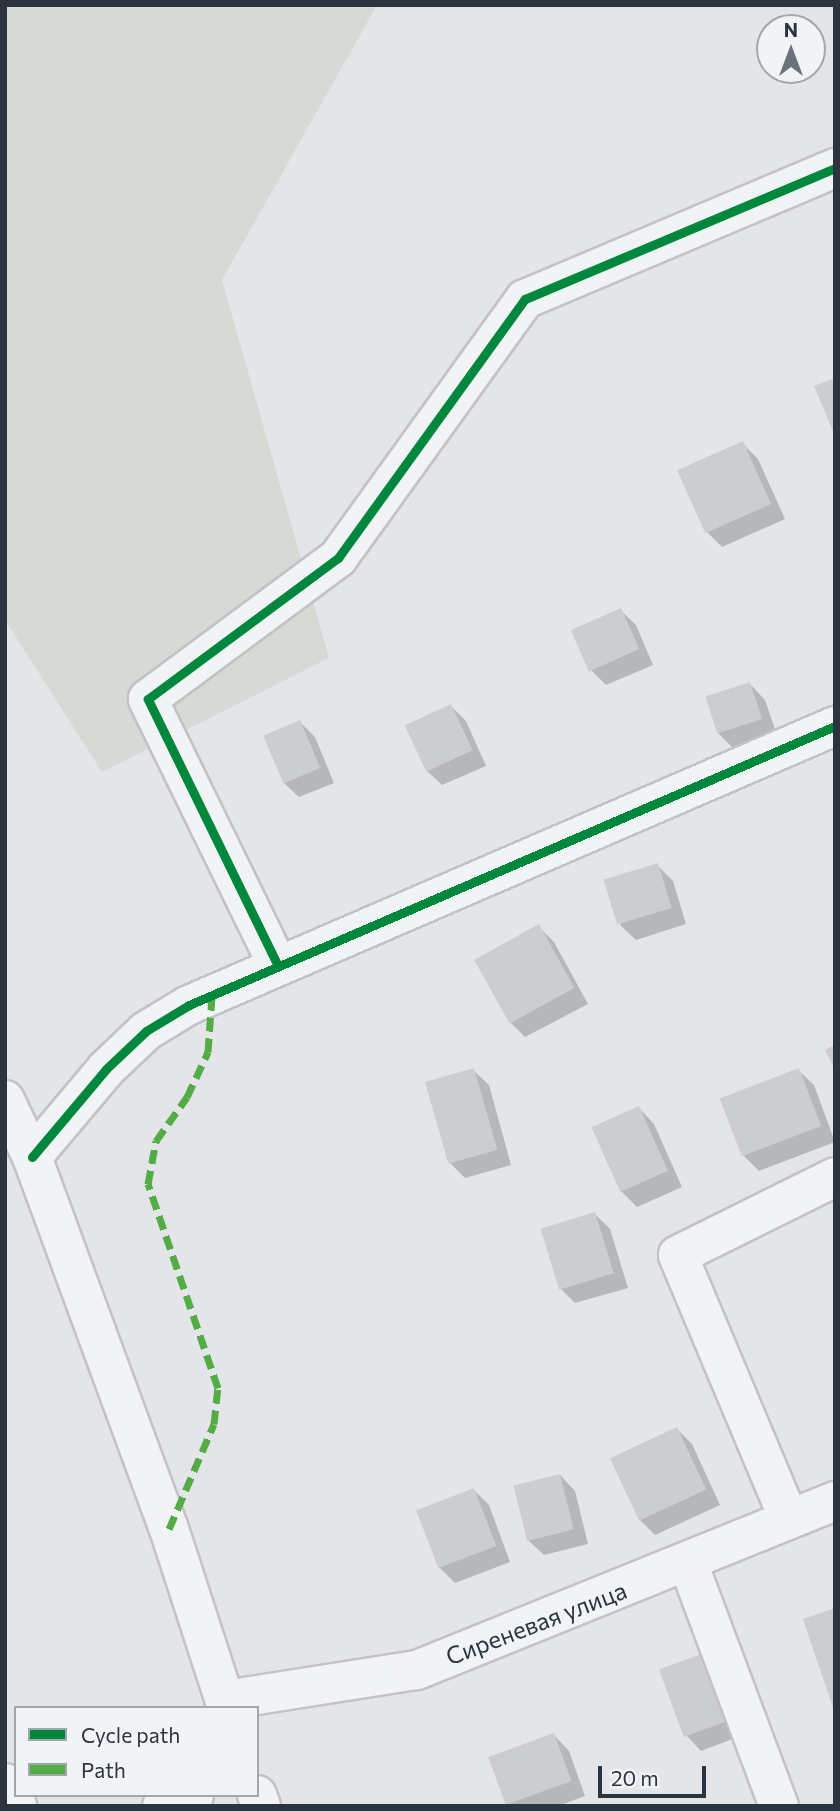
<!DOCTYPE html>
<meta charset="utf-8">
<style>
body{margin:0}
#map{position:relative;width:840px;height:1811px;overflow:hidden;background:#e3e5e8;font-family:Commissioner,sans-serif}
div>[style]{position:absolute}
.green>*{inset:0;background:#d5dbd4}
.shadow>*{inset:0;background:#0003}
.building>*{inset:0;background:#cccdd0;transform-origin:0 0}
.roads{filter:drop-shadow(2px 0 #c2c3c6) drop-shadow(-2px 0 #c2c3c6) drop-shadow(0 2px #c2c3c6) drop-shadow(0 -2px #c2c3c6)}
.minor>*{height:38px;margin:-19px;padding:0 19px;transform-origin:19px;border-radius:19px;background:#f2f3f5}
.tertiary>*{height:38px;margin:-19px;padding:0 19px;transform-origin:19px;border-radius:19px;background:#f2f3f5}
.quiet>*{height:7px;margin-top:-3.5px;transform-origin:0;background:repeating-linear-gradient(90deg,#54ac46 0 14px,transparent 0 21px)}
.cycleway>*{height:9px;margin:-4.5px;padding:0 4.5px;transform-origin:4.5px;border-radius:4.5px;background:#00873e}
span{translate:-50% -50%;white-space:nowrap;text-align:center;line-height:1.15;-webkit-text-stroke:6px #f1f4f6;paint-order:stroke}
.street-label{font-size:24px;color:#2c343f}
.frame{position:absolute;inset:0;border:7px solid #2c343f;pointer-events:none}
.legend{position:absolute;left:14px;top:1706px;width:245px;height:91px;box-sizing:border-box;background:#f1f4f6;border:2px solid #a2a7ad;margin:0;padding:9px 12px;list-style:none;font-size:21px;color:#2c343f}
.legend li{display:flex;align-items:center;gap:14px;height:35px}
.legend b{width:35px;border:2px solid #a2a7ad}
.north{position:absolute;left:756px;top:14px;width:70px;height:70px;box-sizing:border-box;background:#f1f4f6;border:2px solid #a2a7ad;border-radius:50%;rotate:0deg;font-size:19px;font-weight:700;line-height:28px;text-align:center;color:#2c343f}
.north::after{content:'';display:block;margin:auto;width:24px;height:32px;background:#6c727a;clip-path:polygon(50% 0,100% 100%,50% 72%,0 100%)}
.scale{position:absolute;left:598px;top:1766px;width:108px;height:32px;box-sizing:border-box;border:4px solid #2c343f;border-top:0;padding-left:9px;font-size:21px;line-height:24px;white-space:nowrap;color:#2c343f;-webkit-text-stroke:5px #f1f4f6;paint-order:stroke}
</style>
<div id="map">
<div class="green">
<div style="clip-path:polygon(5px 5px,377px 5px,222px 280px,329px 658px,102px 772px,5px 620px)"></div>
</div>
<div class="shadow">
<div style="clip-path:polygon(742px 443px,758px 459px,785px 519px,722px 547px,707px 532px)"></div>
<div style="clip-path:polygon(620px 610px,636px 625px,653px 665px,606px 685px,591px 670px)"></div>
<div style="clip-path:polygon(750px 684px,765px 700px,777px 735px,734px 749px,718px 733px)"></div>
<div style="clip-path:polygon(451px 706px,466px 721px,486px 766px,442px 785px,426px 770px)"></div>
<div style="clip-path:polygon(300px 722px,315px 737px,334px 783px,299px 797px,283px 782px)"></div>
<div style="clip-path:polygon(657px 865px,673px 881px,686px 924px,636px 940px,620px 925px)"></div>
<div style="clip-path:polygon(539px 927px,554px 942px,588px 1004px,525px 1037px,510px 1022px)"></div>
<div style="clip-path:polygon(473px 1070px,489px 1085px,511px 1165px,465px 1178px,450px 1163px)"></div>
<div style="clip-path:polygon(798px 1070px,814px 1085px,835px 1142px,759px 1171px,744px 1156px)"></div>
<div style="clip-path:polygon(639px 1108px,654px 1124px,682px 1187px,637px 1207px,621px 1191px,594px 1127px)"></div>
<div style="clip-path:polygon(595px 1214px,610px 1229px,628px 1288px,575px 1303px,560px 1288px)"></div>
<div style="clip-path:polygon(677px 1429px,692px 1444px,720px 1505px,655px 1535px,640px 1520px)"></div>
<div style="clip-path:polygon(560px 1475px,575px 1491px,588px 1544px,544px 1555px,528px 1540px)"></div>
<div style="clip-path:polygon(474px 1490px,489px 1505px,510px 1562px,455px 1583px,439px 1567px)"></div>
<div style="clip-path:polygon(662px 1671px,746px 1734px,701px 1751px,686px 1735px)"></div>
<div style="clip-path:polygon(554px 1735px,569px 1751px,585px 1796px,558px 1806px,509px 1806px,490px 1758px)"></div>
</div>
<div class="building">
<div style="clip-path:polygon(835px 378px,835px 436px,814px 386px)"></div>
<div style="left:743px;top:441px;width:69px;height:72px;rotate:66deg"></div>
<div style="left:621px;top:608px;width:45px;height:55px;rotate:66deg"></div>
<div style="left:750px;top:682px;width:39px;height:47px;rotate:72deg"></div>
<div style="left:451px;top:704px;width:51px;height:51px;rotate:65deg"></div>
<div style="left:300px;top:720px;width:52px;height:40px;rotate:67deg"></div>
<div style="left:658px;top:863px;width:47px;height:57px;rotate:73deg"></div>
<div style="left:539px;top:924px;width:73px;height:74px;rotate:61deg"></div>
<div style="clip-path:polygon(835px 1045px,835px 1070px,825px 1050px)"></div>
<div style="left:474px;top:1068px;width:85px;height:51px;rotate:74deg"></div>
<div style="left:799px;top:1068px;width:62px;height:85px;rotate:69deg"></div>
<div style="left:639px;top:1106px;width:71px;height:52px;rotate:66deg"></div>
<div style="left:595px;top:1212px;width:64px;height:57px;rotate:73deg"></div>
<div style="left:677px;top:1427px;width:69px;height:74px;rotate:65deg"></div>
<div style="left:560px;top:1474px;width:57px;height:48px;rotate:76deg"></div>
<div style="left:474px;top:1488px;width:62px;height:62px;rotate:69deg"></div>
<div style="clip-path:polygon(835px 1608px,835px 1711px,834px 1711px,803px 1619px)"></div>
<div style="left:707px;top:1652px;width:72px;height:51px;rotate:70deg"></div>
<div style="left:554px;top:1733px;width:51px;height:70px;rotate:70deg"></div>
</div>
<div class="roads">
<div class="minor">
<div style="left:278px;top:966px;width:297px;rotate:-116deg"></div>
<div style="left:148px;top:699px;width:237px;rotate:-36.6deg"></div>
<div style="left:338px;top:558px;width:319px;rotate:-54.2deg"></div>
<div style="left:525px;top:299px;width:337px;rotate:-22.9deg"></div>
<div style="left:32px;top:1157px;width:115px;rotate:-49.9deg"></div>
<div style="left:106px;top:1069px;width:55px;rotate:-43.5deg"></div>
<div style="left:146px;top:1031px;width:50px;rotate:-31.2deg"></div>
<div style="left:189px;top:1005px;width:704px;rotate:-23.36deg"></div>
<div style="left:788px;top:1517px;width:284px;rotate:-112.8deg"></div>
<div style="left:678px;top:1255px;width:175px;rotate:-26.4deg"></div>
<div style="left:688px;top:1563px;width:259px;rotate:69.5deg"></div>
<div style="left:225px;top:1700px;width:194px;rotate:-8.9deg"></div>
<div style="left:417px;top:1670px;width:451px;rotate:-22deg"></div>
<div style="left:5px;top:1783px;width:26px;rotate:62deg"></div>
<div style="left:162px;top:1806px;width:34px;rotate:-19deg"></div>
</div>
<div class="tertiary">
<div style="left:5px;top:1100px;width:63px;rotate:64.7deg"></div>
<div style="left:32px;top:1157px;width:396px;rotate:69.8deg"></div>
<div style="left:169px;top:1529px;width:188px;rotate:72deg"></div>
<div style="left:257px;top:1795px;width:12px;rotate:70deg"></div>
</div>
</div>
<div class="quiet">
<div style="left:169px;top:1529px;width:114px;rotate:-66.8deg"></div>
<div style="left:214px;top:1424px;width:36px;rotate:-84deg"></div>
<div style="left:218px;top:1388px;width:216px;rotate:-108.9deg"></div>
<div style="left:148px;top:1184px;width:44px;rotate:-79.5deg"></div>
<div style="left:156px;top:1141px;width:54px;rotate:-54.8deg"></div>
<div style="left:187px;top:1097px;width:50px;rotate:-65deg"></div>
<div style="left:208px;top:1052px;width:56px;rotate:-85.9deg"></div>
</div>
<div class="cycleway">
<div style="left:278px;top:966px;width:297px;rotate:-116deg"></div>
<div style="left:148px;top:699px;width:237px;rotate:-36.6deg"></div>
<div style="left:338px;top:558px;width:319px;rotate:-54.2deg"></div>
<div style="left:525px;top:299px;width:337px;rotate:-22.9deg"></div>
<div style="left:32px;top:1157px;width:115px;rotate:-49.9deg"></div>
<div style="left:106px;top:1069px;width:55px;rotate:-43.5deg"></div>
<div style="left:146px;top:1031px;width:50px;rotate:-31.2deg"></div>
<div style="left:189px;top:1005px;width:704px;rotate:-23.36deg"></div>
</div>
<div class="street-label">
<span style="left:536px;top:1623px;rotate:-21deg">Сиреневая улица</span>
</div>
<div class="frame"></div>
<ul class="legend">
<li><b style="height:9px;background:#00873e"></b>Cycle path</li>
<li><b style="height:9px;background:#54ac46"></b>Path</li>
</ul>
<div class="north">N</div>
<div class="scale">20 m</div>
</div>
